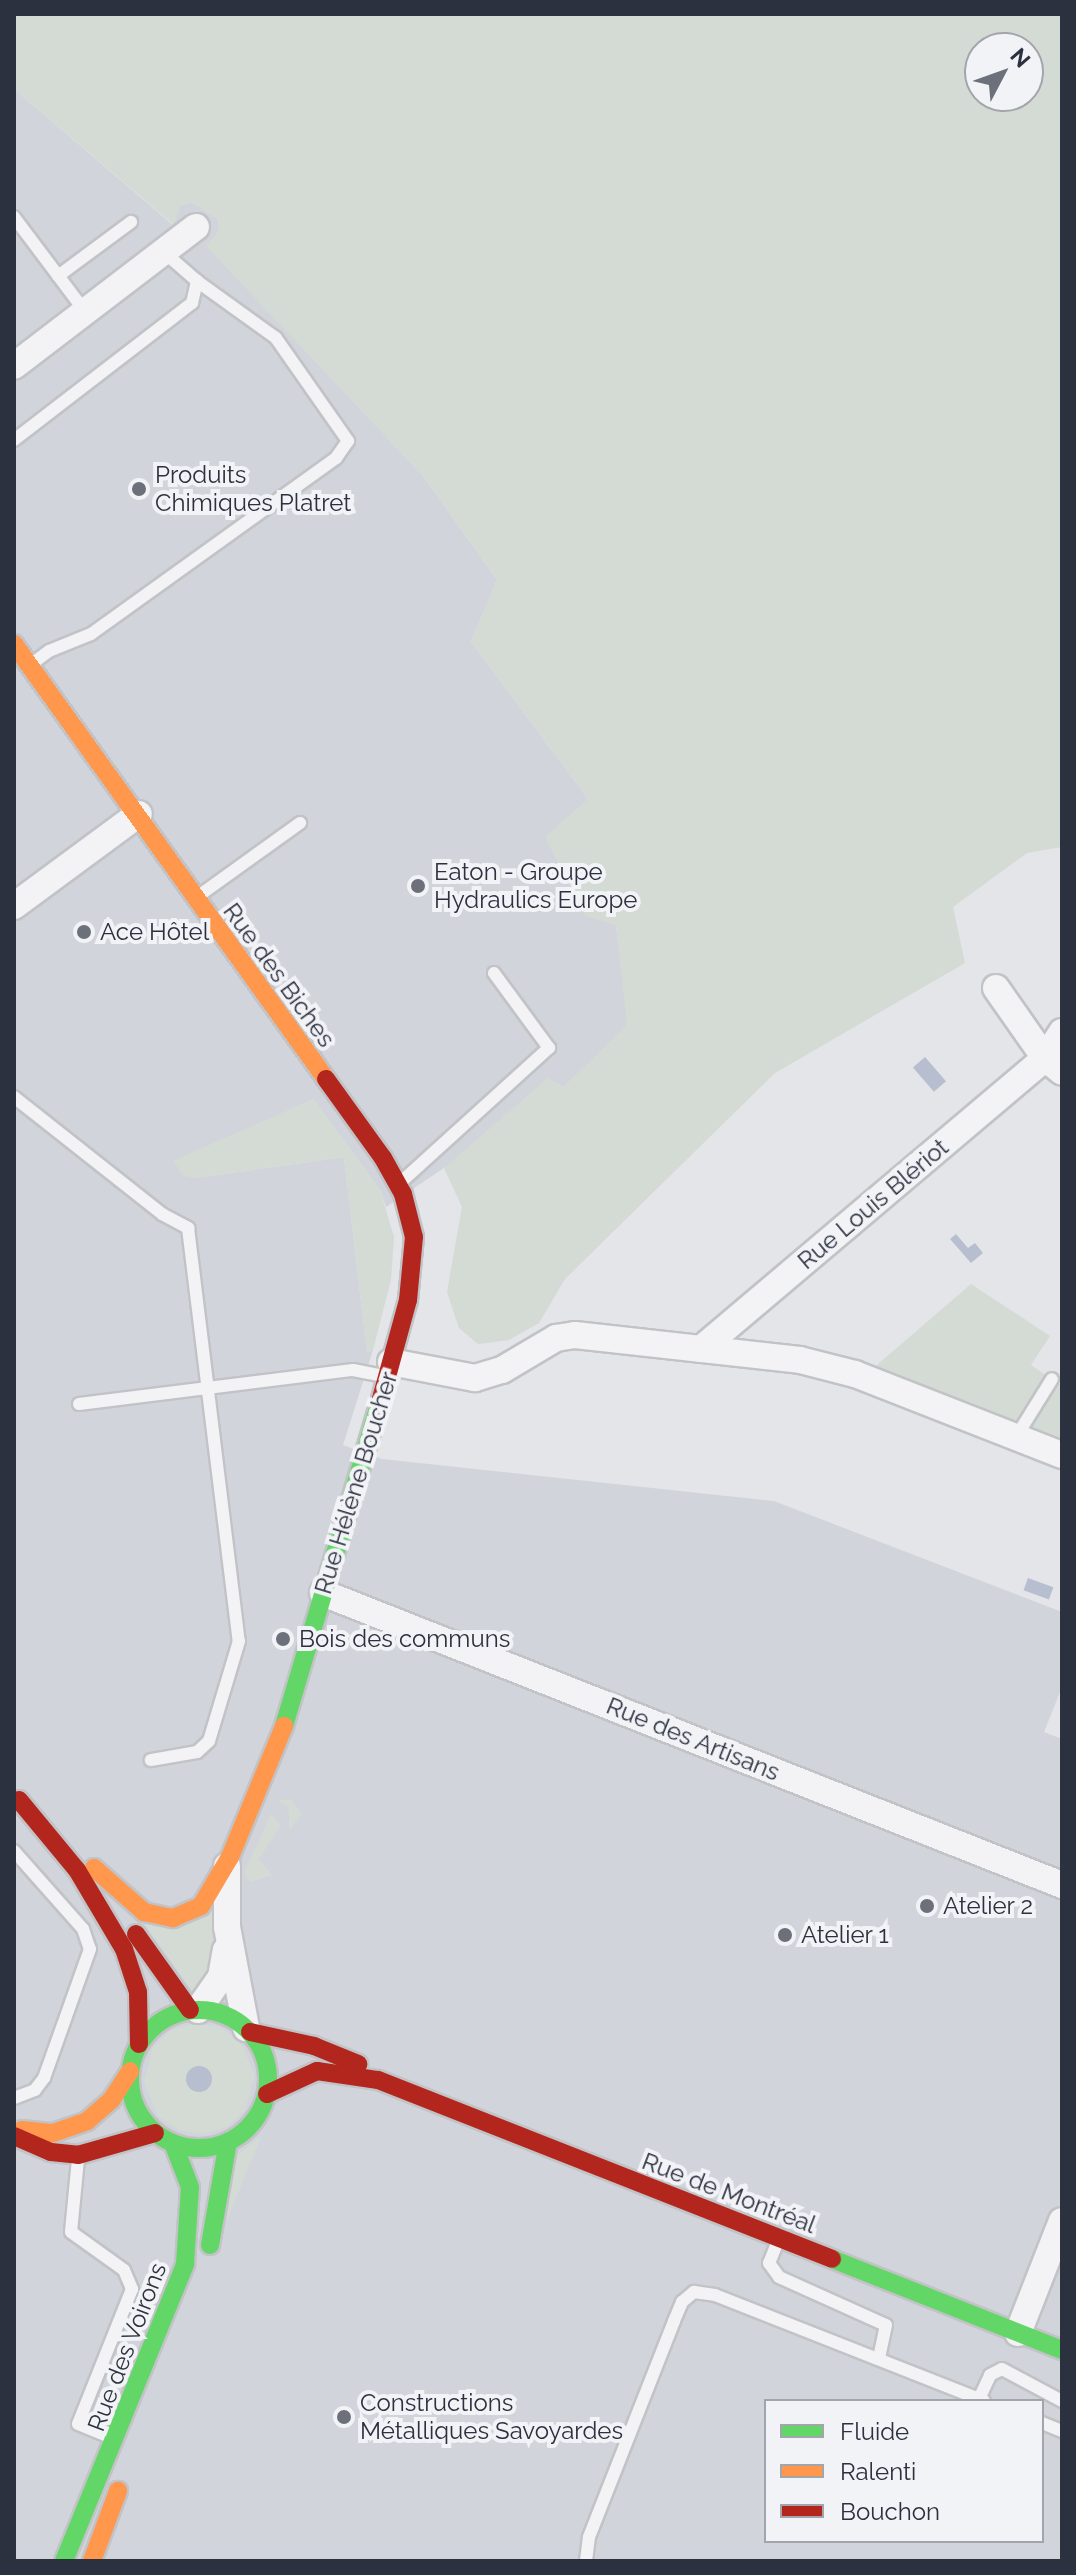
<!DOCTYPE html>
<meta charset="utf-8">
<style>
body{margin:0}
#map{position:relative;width:1076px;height:2575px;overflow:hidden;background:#e3e5e8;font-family:Raleway,sans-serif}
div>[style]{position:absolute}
.built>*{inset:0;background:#d2d4db}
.green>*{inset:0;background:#d3dbd4}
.water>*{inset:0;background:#b6bed0;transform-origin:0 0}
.round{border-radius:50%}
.roads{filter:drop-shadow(2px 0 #c2c3c6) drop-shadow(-2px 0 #c2c3c6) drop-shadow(0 2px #c2c3c6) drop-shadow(0 -2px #c2c3c6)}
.lane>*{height:12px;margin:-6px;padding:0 6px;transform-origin:6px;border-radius:6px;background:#f3f3f5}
.street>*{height:26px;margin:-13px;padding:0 13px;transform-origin:13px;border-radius:13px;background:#f3f3f5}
.fast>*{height:18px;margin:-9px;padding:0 9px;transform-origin:9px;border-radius:9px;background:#63d668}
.fast>.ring{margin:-9px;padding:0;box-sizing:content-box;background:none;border:18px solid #63d668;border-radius:50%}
.slow>*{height:18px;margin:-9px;padding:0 9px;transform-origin:9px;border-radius:9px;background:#ff974d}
.jam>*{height:18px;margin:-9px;padding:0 9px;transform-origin:9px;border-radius:9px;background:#b3261e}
.dots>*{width:22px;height:22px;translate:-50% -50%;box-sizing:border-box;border:4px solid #f2f3f7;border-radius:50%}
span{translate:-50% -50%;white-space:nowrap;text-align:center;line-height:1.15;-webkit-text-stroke:8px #f2f3f7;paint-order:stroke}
.poi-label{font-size:24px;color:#2c313f}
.left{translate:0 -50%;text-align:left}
.street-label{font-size:24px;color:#2c313f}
.frame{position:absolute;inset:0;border:16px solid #2c313f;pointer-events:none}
.legend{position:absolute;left:764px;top:2399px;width:280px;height:144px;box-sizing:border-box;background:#f2f3f7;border:2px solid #a3a5ad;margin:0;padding:10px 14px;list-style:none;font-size:24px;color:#2c313f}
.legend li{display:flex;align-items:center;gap:16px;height:40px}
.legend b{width:40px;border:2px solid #a3a5ad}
.north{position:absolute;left:964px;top:32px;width:80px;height:80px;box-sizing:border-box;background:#f2f3f7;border:2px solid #a3a5ad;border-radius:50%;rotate:49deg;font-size:22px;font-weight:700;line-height:32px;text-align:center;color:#2c313f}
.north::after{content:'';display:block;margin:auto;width:28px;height:36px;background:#6c707a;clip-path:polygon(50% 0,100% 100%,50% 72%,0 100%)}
</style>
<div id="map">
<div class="built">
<div style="clip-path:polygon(evenodd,14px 89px,173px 225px,180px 205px,192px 202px,218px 219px,219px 231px,207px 246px,423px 476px,497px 580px,471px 642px,588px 799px,616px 925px,628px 1025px,564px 1087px,386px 1207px,380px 1190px,313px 1099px,195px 1178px,344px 1157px,367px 1352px,373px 1350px,343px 1445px,382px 1459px,774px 1501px,1062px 1612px,1062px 1687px,1044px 1732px,1062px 1739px,1062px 2561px,14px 2561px,14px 89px,766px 2401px,1042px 2401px,1042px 2541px,766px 2541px,766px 2401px)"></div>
</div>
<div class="green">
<div style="clip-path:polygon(evenodd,14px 14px,1062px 14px,1062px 847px,1027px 853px,953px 907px,965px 963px,775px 1073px,565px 1279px,539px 1323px,509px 1340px,478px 1344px,459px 1328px,447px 1292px,462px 1207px,444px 1168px,548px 1078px,564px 1087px,627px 1025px,616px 925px,585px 916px,545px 837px,588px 799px,471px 642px,497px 580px,423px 476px,206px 246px,219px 231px,218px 219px,192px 202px,180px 205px,174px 225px,14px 89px,14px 14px,1028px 48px,1028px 96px,980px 96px,980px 48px,1028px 48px)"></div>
<div style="clip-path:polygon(313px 1099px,380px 1190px,394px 1237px,391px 1280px,373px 1350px,367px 1353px,344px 1157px,195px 1178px,184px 1176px,173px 1161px)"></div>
<div style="clip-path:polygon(971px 1284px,1050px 1336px,1031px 1365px,1062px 1386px,1062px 1446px,870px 1371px)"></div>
<div style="clip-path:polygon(290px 1799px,302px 1814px,289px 1830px,289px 1807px,278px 1801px)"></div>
<div style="clip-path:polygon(271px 1814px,281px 1826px,259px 1859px,272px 1875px,251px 1882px,244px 1873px)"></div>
<div style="clip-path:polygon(214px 1906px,217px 1961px,206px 1986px,193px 1992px,139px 1916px)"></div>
<div style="clip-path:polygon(195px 2023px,219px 2027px,240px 2041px,255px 2075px,245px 2110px,227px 2127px,203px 2134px,179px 2130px,158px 2116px,144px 2082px,153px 2047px,172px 2030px)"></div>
<div style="clip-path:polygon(262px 2135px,219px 2239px,236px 2157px)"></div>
</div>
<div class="water">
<div style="left:925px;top:1057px;width:32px;height:16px;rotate:49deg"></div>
<div style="clip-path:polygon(956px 1234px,968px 1248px,975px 1243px,983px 1253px,971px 1263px,950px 1239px)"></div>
<div style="left:1028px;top:1578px;width:27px;height:13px;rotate:20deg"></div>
<div class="round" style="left:186px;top:2066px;width:26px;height:26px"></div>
</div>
<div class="roads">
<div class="lane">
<div style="left:14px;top:217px;width:120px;rotate:53.1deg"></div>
<div style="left:58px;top:276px;width:91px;rotate:-36.5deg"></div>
<div style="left:14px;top:440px;width:225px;rotate:-37.6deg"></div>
<div style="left:192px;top:303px;width:23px;rotate:-77deg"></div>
<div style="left:197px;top:281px;width:40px;rotate:-139deg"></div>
<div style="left:33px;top:663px;width:20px;rotate:-37deg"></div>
<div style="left:49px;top:651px;width:45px;rotate:-22deg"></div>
<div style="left:91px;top:634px;width:302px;rotate:-35.7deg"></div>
<div style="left:336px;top:458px;width:21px;rotate:-55deg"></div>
<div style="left:348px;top:441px;width:126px;rotate:-125deg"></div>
<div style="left:276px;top:338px;width:97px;rotate:-144.2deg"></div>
<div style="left:197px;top:897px;width:127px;rotate:-35.7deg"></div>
<div style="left:14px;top:1097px;width:189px;rotate:38.3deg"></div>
<div style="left:162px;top:1214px;width:30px;rotate:28deg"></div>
<div style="left:188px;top:1228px;width:416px;rotate:83deg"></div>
<div style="left:239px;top:1641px;width:104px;rotate:106.7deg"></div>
<div style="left:209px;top:1741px;width:16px;rotate:137deg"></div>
<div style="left:197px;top:1752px;width:47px;rotate:170.1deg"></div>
<div style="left:401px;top:1182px;width:200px;rotate:-42.2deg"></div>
<div style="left:549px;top:1048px;width:93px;rotate:-126.3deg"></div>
<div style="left:79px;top:1404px;width:276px;rotate:-7.1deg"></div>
<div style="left:353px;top:1370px;width:32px;rotate:11deg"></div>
<div style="left:1016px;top:1437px;width:68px;rotate:-58.2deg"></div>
<div style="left:14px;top:1851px;width:104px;rotate:48.5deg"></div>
<div style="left:83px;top:1929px;width:21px;rotate:71deg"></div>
<div style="left:90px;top:1949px;width:137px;rotate:109.6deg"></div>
<div style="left:44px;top:2078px;width:15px;rotate:127deg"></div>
<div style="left:35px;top:2090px;width:22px;rotate:159deg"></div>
<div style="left:78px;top:2159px;width:73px;rotate:95.5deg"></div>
<div style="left:71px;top:2232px;width:65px;rotate:35.6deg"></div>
<div style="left:124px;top:2270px;width:21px;rotate:67deg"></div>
<div style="left:132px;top:2289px;width:145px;rotate:111.8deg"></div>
<div style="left:78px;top:2424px;width:35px;rotate:22deg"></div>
<div style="left:778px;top:2241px;width:24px;rotate:112deg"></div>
<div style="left:769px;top:2263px;width:17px;rotate:54deg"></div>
<div style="left:779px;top:2277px;width:117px;rotate:24.2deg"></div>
<div style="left:886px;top:2325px;width:35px;rotate:102deg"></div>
<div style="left:979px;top:2399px;width:26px;rotate:-65deg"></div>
<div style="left:990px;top:2375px;width:13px;rotate:-27deg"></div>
<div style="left:1002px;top:2369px;width:68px;rotate:28.1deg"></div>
<div style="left:1042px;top:2423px;width:22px;rotate:22deg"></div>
<div style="left:586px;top:2561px;width:24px;rotate:-83deg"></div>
<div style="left:589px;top:2537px;width:232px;rotate:-68.5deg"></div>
<div style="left:674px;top:2321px;width:21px;rotate:-67deg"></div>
<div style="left:682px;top:2302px;width:16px;rotate:-40deg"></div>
<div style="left:694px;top:2292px;width:21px;rotate:8deg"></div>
<div style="left:715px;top:2295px;width:289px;rotate:21.5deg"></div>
</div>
<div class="street">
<div style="left:14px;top:366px;width:229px;rotate:-37.4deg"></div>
<div style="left:14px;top:906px;width:155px;rotate:-36.4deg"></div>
<div style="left:996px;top:988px;width:85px;rotate:55deg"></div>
<div style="left:1045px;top:1058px;width:31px;rotate:-57deg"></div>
<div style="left:701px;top:1349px;width:451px;rotate:-40.2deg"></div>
<div style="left:1045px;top:1058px;width:22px;rotate:39deg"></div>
<div style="left:391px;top:1362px;width:86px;rotate:10.8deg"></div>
<div style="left:475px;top:1378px;width:28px;rotate:-17deg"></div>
<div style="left:502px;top:1370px;width:63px;rotate:-30.7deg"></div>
<div style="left:556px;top:1338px;width:19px;rotate:-9deg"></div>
<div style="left:575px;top:1335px;width:226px;rotate:6.3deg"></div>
<div style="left:800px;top:1360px;width:57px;rotate:14.3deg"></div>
<div style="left:855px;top:1374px;width:222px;rotate:21.4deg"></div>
<div style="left:323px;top:1593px;width:795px;rotate:21.56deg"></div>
<div style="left:227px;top:1866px;width:61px;rotate:90deg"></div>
<div style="left:227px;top:1927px;width:103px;rotate:79.3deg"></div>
<div style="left:198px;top:2010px;width:40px;rotate:-55.1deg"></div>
<div style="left:221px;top:1977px;width:27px;rotate:-80deg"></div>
<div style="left:1018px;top:2333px;width:120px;rotate:-68.6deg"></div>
</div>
<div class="fast">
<div style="left:284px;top:1726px;width:334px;rotate:-73.5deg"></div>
<div class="ring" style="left:130px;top:2010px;width:120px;height:120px"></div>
<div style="left:210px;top:2245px;width:105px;rotate:-80.1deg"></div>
<div style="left:832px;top:2259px;width:247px;rotate:21.6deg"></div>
<div style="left:64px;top:2561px;width:321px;rotate:-67.8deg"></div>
<div style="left:185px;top:2264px;width:77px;rotate:-86.3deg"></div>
<div style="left:190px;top:2187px;width:47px;rotate:-111.1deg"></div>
</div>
<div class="slow">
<div style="left:14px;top:644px;width:535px;rotate:54.35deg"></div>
<div style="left:94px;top:1868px;width:67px;rotate:41.3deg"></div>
<div style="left:144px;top:1912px;width:30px;rotate:12deg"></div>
<div style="left:173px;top:1918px;width:30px;rotate:-23deg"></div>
<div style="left:201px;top:1906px;width:57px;rotate:-59.4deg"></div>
<div style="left:230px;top:1857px;width:142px;rotate:-67.6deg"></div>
<div style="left:22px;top:2130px;width:31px;rotate:6deg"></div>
<div style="left:53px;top:2133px;width:36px;rotate:-19deg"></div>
<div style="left:87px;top:2121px;width:33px;rotate:-41deg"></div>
<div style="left:112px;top:2099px;width:33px;rotate:-57deg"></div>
<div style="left:92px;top:2561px;width:75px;rotate:-69.6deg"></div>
</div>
<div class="jam">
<div style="left:326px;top:1079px;width:97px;rotate:54.2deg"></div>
<div style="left:383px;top:1158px;width:41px;rotate:60.9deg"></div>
<div style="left:403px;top:1194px;width:44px;rotate:75.7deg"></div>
<div style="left:414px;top:1237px;width:63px;rotate:95.4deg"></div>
<div style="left:408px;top:1300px;width:110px;rotate:105.3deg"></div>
<div style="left:19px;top:1800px;width:91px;rotate:50.4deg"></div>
<div style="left:77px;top:1870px;width:92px;rotate:59.3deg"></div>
<div style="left:124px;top:1949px;width:45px;rotate:72deg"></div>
<div style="left:138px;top:1992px;width:52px;rotate:88.9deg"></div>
<div style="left:136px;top:1934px;width:93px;rotate:54.6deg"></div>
<div style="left:250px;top:2032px;width:66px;rotate:12.3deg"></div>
<div style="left:314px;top:2046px;width:48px;rotate:22.2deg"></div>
<div style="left:267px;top:2094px;width:55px;rotate:-24.7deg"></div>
<div style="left:317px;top:2071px;width:62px;rotate:8.4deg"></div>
<div style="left:378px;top:2080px;width:488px;rotate:21.5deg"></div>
<div style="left:14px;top:2136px;width:40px;rotate:23.4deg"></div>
<div style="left:51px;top:2152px;width:27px;rotate:6deg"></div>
<div style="left:78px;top:2155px;width:80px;rotate:-15.9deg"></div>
</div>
</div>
<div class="dots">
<div style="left:139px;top:489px;background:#6c707a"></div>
<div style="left:418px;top:886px;background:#6c707a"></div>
<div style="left:84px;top:932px;background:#6c707a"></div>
<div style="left:283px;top:1639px;background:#6c707a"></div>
<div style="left:927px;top:1906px;background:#6c707a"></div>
<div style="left:785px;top:1935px;background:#6c707a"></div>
<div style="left:344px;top:2417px;background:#6c707a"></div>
</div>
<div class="poi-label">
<span class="left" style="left:155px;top:489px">Produits<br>Chimiques Platret</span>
<span class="left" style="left:434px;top:886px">Eaton - Groupe<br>Hydraulics Europe</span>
<span class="left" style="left:100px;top:932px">Ace Hôtel</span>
<span class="left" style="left:299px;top:1639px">Bois des communs</span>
<span class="left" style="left:943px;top:1906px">Atelier 2</span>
<span class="left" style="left:801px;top:1935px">Atelier 1</span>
<span class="left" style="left:360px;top:2417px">Constructions<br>Métalliques Savoyardes</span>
</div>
<div class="street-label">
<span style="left:279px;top:975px;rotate:54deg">Rue des Biches</span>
<span style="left:873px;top:1204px;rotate:-40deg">Rue Louis Blériot</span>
<span style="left:356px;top:1483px;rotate:-73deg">Rue Hélène Boucher</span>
<span style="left:693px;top:1739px;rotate:22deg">Rue des Artisans</span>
<span style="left:729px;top:2193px;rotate:21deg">Rue de Montréal</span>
<span style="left:127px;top:2347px;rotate:-69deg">Rue des Voirons</span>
</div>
<div class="frame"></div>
<ul class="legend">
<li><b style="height:10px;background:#63d668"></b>Fluide</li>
<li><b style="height:10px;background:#ff974d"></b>Ralenti</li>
<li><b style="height:10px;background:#b3261e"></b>Bouchon</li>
</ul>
<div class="north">N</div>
</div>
